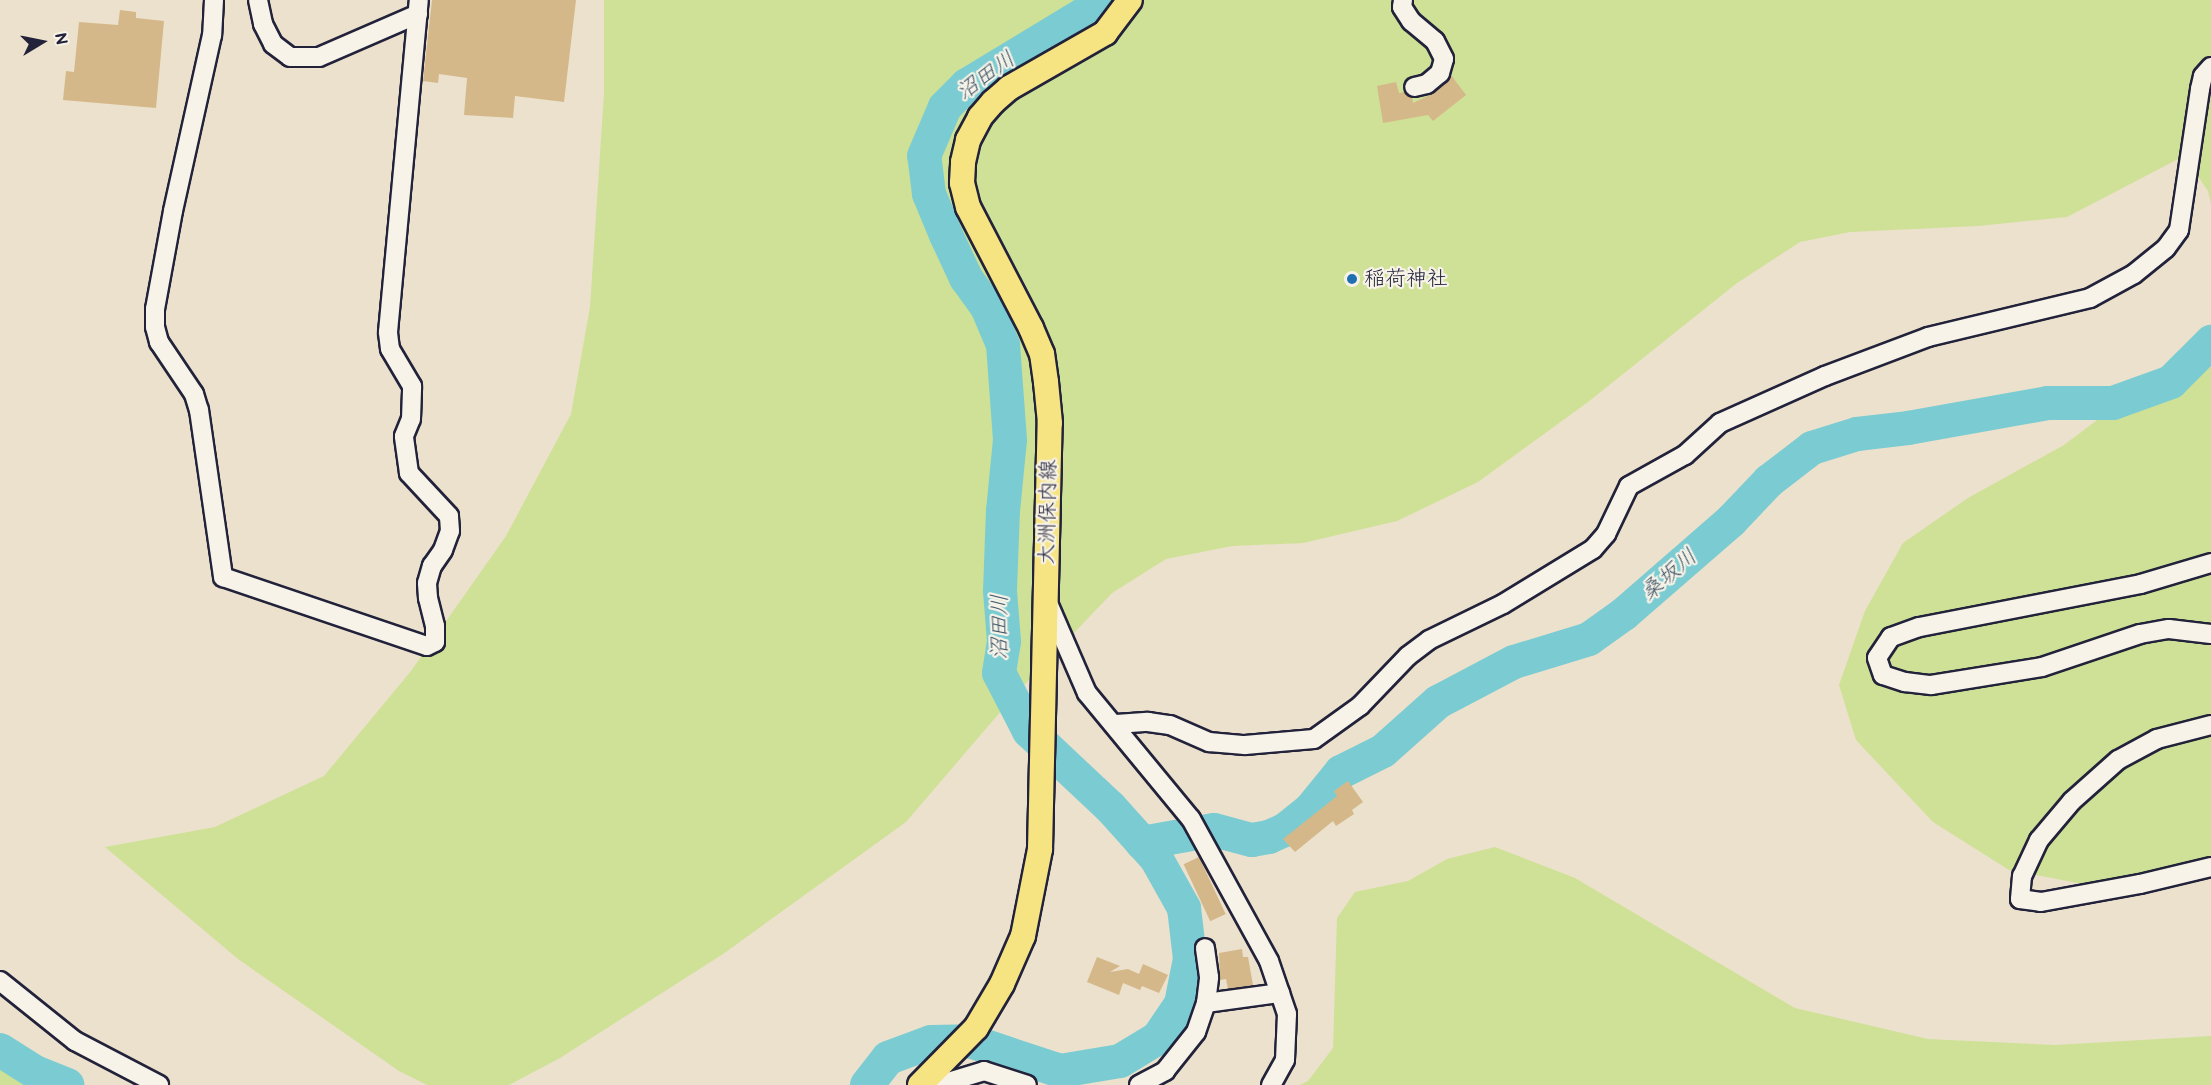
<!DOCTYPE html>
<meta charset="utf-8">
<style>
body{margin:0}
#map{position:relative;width:2211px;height:1085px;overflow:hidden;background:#ece1cc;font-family:"Balsamiq Sans","Klee One",sans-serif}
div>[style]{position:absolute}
.green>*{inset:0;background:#cee196}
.river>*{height:34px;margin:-17px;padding:0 17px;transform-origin:17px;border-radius:17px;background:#7bccd2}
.building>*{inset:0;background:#d4b889;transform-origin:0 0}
.roads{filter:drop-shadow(2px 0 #22223b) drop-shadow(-2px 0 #22223b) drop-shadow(0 2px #22223b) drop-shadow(0 -2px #22223b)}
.minor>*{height:18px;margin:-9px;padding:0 9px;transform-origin:9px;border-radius:9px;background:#f7f3e8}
.major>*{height:24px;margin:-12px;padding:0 12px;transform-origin:12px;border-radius:12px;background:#f6e381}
.dots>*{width:16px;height:16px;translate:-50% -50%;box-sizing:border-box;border:3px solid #f7f3e8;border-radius:50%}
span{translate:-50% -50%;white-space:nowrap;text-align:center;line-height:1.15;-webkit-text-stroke:4.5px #f7f3e8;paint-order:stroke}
.poi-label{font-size:21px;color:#22223b}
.left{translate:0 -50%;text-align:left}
.street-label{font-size:21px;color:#22223b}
.water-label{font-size:22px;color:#3d5568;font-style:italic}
.north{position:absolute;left:12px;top:12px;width:60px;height:60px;-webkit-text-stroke:4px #f7f3e8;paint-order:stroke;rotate:80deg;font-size:16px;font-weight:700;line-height:24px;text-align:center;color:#22223b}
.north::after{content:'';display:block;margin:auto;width:21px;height:27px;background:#22223b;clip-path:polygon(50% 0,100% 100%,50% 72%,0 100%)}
</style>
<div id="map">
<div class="green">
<div style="clip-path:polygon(604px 0,2211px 0,2211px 204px,2208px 191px,2184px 156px,2067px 217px,1978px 226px,1850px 232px,1800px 242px,1737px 283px,1588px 402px,1478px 482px,1397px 521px,1303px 543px,1232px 546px,1166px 559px,1112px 593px,1013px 697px,906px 822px,723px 954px,560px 1058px,509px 1085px,427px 1085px,399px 1071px,238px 959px,105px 847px,215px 827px,324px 776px,411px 671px,506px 536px,571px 414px,590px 307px,604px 93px)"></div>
<div style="clip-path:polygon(2211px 330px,2211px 857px,2192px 865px,2083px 884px,2009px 870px,1933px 822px,1856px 740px,1839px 685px,1865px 611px,1903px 543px,1968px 498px,2064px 445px,2169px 366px)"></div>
<div style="clip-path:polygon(1495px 847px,1575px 878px,1795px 1008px,1928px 1039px,2055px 1045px,2211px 1036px,2211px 1085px,1300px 1085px,1308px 1081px,1333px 1048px,1337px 918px,1355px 892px,1408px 881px,1447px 859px)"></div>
<div style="clip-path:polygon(0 1055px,8px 1061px,25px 1085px,0 1085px)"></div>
</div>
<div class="river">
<div style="left:1142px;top:843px;width:73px;rotate:-10.2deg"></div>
<div style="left:1214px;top:830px;width:39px;rotate:15deg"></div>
<div style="left:1252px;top:840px;width:17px;rotate:-10deg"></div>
<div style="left:1269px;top:837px;width:17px;rotate:-24deg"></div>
<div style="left:1285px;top:830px;width:32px;rotate:-39deg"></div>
<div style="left:1310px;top:810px;width:49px;rotate:-50.8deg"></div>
<div style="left:1341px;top:772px;width:47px;rotate:-26.6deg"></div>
<div style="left:1383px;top:751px;width:74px;rotate:-41.7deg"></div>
<div style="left:1438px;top:702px;width:86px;rotate:-27.8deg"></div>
<div style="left:1514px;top:662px;width:78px;rotate:-17deg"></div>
<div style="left:1589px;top:639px;width:43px;rotate:-35.5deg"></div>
<div style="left:1624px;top:614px;width:142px;rotate:-41deg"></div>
<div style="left:1731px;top:521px;width:55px;rotate:-46.5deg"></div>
<div style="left:1769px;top:481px;width:54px;rotate:-37.5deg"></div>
<div style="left:1812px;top:448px;width:47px;rotate:-17.3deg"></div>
<div style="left:1857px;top:434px;width:51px;rotate:-6.7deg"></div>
<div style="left:1908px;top:428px;width:142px;rotate:-10.1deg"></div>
<div style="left:2048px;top:403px;width:65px"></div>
<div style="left:2113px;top:403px;width:62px;rotate:-19.9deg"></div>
<div style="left:2171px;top:382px;width:57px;rotate:-45deg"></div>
<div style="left:0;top:1050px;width:41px;rotate:32.2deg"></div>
<div style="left:35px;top:1072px;width:35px;rotate:22deg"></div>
<div style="left:867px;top:1085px;width:34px;rotate:-52deg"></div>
<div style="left:888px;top:1058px;width:46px;rotate:-20.4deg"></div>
<div style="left:931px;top:1042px;width:39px;rotate:-1deg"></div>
<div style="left:970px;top:1041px;width:95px;rotate:18.4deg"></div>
<div style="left:1060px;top:1071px;width:61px;rotate:-9.5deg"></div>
<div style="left:1120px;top:1061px;width:44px;rotate:-31.2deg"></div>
<div style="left:1158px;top:1038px;width:41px;rotate:-55.9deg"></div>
<div style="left:1181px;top:1004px;width:46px;rotate:-78.7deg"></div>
<div style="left:1190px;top:959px;width:51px;rotate:-96.7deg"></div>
<div style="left:1184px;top:908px;width:57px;rotate:-119.2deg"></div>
<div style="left:1156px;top:858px;width:69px;rotate:-132deg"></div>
<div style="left:1110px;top:807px;width:111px;rotate:-136.8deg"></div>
<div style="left:1029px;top:731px;width:65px;rotate:-117.3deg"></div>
<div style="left:999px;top:673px;width:32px;rotate:-81deg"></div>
<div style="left:1004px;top:641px;width:50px;rotate:-94.6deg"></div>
<div style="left:1000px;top:591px;width:80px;rotate:-87.9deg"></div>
<div style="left:1003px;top:511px;width:71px;rotate:-84.4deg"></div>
<div style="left:1010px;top:440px;width:95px;rotate:-94.2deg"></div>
<div style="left:1003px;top:345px;width:41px;rotate:-112.8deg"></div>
<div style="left:987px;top:307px;width:36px;rotate:-126deg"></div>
<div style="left:966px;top:278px;width:47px;rotate:-114.9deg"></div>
<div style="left:946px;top:235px;width:44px;rotate:-112.5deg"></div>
<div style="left:929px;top:194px;width:38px;rotate:-97deg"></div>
<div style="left:924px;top:156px;width:53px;rotate:-66.8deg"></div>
<div style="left:945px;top:107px;width:31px;rotate:-45deg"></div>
<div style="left:967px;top:85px;width:151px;rotate:-31.2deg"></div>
<div style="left:1096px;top:7px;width:10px;rotate:-45deg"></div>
</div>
<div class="building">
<div style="clip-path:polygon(432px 0,576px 0,564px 102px,515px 96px,513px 118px,464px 115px,467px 78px,439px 74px,438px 83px,423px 81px)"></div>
<div style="clip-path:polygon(120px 10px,136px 12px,136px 18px,164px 21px,156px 108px,63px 100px,66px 71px,74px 72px,79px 22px,118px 25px)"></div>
<div style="clip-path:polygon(1451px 75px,1466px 95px,1433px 121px,1428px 115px,1383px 123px,1377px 86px,1396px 82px,1399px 93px,1404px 92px,1412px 98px,1413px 103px,1434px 93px)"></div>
<div style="clip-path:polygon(1348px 781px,1363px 802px,1352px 810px,1354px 814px,1336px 826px,1333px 821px,1295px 852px,1283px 839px,1337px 796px,1334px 791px)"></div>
<div style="left:1199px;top:857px;width:63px;height:17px;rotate:65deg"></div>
<div style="clip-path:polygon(1242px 949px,1243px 957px,1248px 957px,1253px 985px,1228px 989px,1226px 979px,1220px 980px,1219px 953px)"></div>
<div style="clip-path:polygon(1097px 957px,1120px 966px,1110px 972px,1128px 969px,1139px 974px,1143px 964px,1168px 975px,1159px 993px,1142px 986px,1140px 990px,1123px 983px,1119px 995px,1087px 982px)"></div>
</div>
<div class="roads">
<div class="minor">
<div style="left:214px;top:0;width:35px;rotate:93deg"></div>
<div style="left:212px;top:35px;width:180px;rotate:102.5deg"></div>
<div style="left:173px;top:211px;width:100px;rotate:100.4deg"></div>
<div style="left:155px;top:309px;width:18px;rotate:90deg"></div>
<div style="left:155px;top:327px;width:16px;rotate:75deg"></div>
<div style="left:159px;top:342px;width:63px;rotate:56.1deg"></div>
<div style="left:194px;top:394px;width:17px;rotate:73deg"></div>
<div style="left:199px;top:410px;width:169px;rotate:81.8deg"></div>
<div style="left:223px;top:577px;width:215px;rotate:18.7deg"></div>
<div style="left:427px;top:646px;width:9px;rotate:-27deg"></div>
<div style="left:435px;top:642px;width:16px;rotate:-90deg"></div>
<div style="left:435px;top:626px;width:29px;rotate:-104deg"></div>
<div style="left:428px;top:598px;width:15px;rotate:-94deg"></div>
<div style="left:427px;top:583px;width:18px;rotate:-74deg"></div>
<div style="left:432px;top:566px;width:19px;rotate:-55deg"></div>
<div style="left:443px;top:550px;width:20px;rotate:-70deg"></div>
<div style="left:450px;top:531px;width:15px;rotate:-94deg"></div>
<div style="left:449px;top:516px;width:59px;rotate:-132.9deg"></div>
<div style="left:409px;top:473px;width:37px;rotate:-98deg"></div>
<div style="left:404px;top:436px;width:18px;rotate:-68deg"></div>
<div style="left:411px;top:419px;width:33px;rotate:-88deg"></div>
<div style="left:412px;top:386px;width:43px;rotate:-120.7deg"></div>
<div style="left:390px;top:349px;width:17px;rotate:-97deg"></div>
<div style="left:388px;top:332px;width:333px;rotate:-84.7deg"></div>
<div style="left:258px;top:0;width:25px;rotate:78deg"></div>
<div style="left:263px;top:24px;width:22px;rotate:63deg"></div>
<div style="left:273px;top:44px;width:21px;rotate:37deg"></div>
<div style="left:290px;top:57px;width:29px"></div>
<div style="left:319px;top:57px;width:108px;rotate:-23.5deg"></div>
<div style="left:1403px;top:0;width:7px;rotate:98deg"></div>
<div style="left:1402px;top:7px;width:17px;rotate:57deg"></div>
<div style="left:1411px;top:21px;width:31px;rotate:40deg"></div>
<div style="left:1435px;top:41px;width:20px;rotate:63deg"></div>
<div style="left:1444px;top:59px;width:15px;rotate:106deg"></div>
<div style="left:1440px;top:73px;width:17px;rotate:140deg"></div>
<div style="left:1427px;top:84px;width:13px;rotate:167deg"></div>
<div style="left:2211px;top:563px;width:73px;rotate:163.3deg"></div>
<div style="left:2141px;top:584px;width:226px;rotate:169deg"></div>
<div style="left:1919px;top:627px;width:30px;rotate:160deg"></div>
<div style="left:1891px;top:637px;width:25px;rotate:124deg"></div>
<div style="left:1877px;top:658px;width:18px;rotate:71deg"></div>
<div style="left:1883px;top:675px;width:23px;rotate:18deg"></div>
<div style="left:1905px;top:682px;width:26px;rotate:7deg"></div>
<div style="left:1931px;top:685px;width:112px;rotate:-9.2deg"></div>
<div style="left:2042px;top:667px;width:103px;rotate:-18.6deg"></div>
<div style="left:2140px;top:634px;width:29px;rotate:-10deg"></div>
<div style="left:2169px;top:629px;width:42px;rotate:6.8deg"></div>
<div style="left:1048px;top:603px;width:98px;rotate:66.6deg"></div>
<div style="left:1087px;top:693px;width:163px;rotate:50.5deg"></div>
<div style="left:1191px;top:819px;width:162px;rotate:61.2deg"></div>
<div style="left:1269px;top:961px;width:56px;rotate:71.2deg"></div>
<div style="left:1287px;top:1014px;width:46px;rotate:92.5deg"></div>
<div style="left:1285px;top:1060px;width:29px;rotate:119deg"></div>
<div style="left:1116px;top:724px;width:32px;rotate:-4deg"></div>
<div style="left:1148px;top:722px;width:22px;rotate:8deg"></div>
<div style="left:1170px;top:725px;width:43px;rotate:23.6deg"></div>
<div style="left:1209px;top:742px;width:36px;rotate:5deg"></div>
<div style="left:1245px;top:745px;width:69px;rotate:-5deg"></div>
<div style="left:1314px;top:739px;width:57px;rotate:-35.7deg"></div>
<div style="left:1360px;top:706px;width:69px;rotate:-46.2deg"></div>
<div style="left:1408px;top:656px;width:26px;rotate:-37deg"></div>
<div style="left:1429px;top:640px;width:82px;rotate:-25.9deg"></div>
<div style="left:1503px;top:604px;width:105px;rotate:-31.4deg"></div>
<div style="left:1593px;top:549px;width:20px;rotate:-49deg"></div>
<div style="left:1606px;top:534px;width:53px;rotate:-64.4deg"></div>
<div style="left:1629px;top:486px;width:64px;rotate:-29deg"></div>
<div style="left:1685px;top:455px;width:47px;rotate:-42.4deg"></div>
<div style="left:1720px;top:423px;width:115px;rotate:-24.1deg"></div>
<div style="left:1825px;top:376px;width:110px;rotate:-20.7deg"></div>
<div style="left:1928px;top:337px;width:167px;rotate:-13.5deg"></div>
<div style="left:2090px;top:298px;width:50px;rotate:-28.6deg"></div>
<div style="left:2134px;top:274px;width:41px;rotate:-39.1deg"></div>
<div style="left:2166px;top:248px;width:22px;rotate:-54deg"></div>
<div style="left:2179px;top:230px;width:143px;rotate:-81.5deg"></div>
<div style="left:2200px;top:89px;width:13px;rotate:-77deg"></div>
<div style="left:2203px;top:76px;width:12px;rotate:-48deg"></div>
<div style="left:2211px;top:725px;width:56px;rotate:165.5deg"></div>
<div style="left:2157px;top:739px;width:44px;rotate:151.7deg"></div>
<div style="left:2118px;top:760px;width:62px;rotate:138.3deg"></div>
<div style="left:2072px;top:801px;width:51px;rotate:130.2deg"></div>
<div style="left:2039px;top:840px;width:40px;rotate:115deg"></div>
<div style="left:2022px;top:876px;width:23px;rotate:95deg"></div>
<div style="left:2020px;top:899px;width:21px;rotate:8deg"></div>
<div style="left:2041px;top:902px;width:101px;rotate:-10.3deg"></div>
<div style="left:2140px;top:884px;width:73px;rotate:-13.5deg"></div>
<div style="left:0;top:981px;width:96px;rotate:38.7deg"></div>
<div style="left:75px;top:1041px;width:95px;rotate:27.6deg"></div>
<div style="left:1206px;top:1003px;width:75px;rotate:-7.7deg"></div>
<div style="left:938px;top:1085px;width:48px;rotate:-16.9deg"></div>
<div style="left:984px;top:1071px;width:45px;rotate:18deg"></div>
<div style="left:1139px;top:1085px;width:30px;rotate:-28deg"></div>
<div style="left:1165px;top:1071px;width:50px;rotate:-51.5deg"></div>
<div style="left:1196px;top:1032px;width:31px;rotate:-71deg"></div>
<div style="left:1206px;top:1003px;width:26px;rotate:-83deg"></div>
<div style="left:1209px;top:977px;width:29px;rotate:-98deg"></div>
</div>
<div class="major">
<div style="left:920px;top:1085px;width:80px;rotate:-45.5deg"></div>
<div style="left:976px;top:1028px;width:51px;rotate:-59.4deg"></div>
<div style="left:1002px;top:984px;width:52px;rotate:-66.4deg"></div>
<div style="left:1023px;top:936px;width:89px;rotate:-78.9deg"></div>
<div style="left:1040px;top:849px;width:426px;rotate:-88.7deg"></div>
<div style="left:1050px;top:423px;width:41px;rotate:-95.6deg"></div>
<div style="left:1046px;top:382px;width:28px;rotate:-98deg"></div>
<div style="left:1042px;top:354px;width:28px;rotate:-113deg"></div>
<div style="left:1031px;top:328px;width:136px;rotate:-117.5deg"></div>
<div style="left:968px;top:207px;width:25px;rotate:-104deg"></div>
<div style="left:962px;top:183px;width:21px;rotate:-87deg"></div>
<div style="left:963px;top:162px;width:23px;rotate:-77deg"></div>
<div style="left:968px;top:140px;width:26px;rotate:-62deg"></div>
<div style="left:980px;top:117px;width:20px;rotate:-49deg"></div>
<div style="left:993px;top:102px;width:21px;rotate:-41deg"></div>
<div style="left:1009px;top:88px;width:111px;rotate:-29.8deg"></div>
<div style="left:1105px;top:33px;width:41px;rotate:-52.9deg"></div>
</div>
</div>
<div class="dots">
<div style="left:1352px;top:279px;background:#1f6fb2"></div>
</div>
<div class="poi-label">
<span class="left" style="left:1364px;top:279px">稲荷神社</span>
</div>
<div class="street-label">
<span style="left:1048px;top:512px;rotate:-89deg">大洲保内線</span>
</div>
<div class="water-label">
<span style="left:986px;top:76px;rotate:-36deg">沼田川</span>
<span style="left:1669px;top:575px;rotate:-41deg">桑坂川</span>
<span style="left:1000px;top:627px;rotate:-90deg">沼田川</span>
</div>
<div class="north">N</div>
</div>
